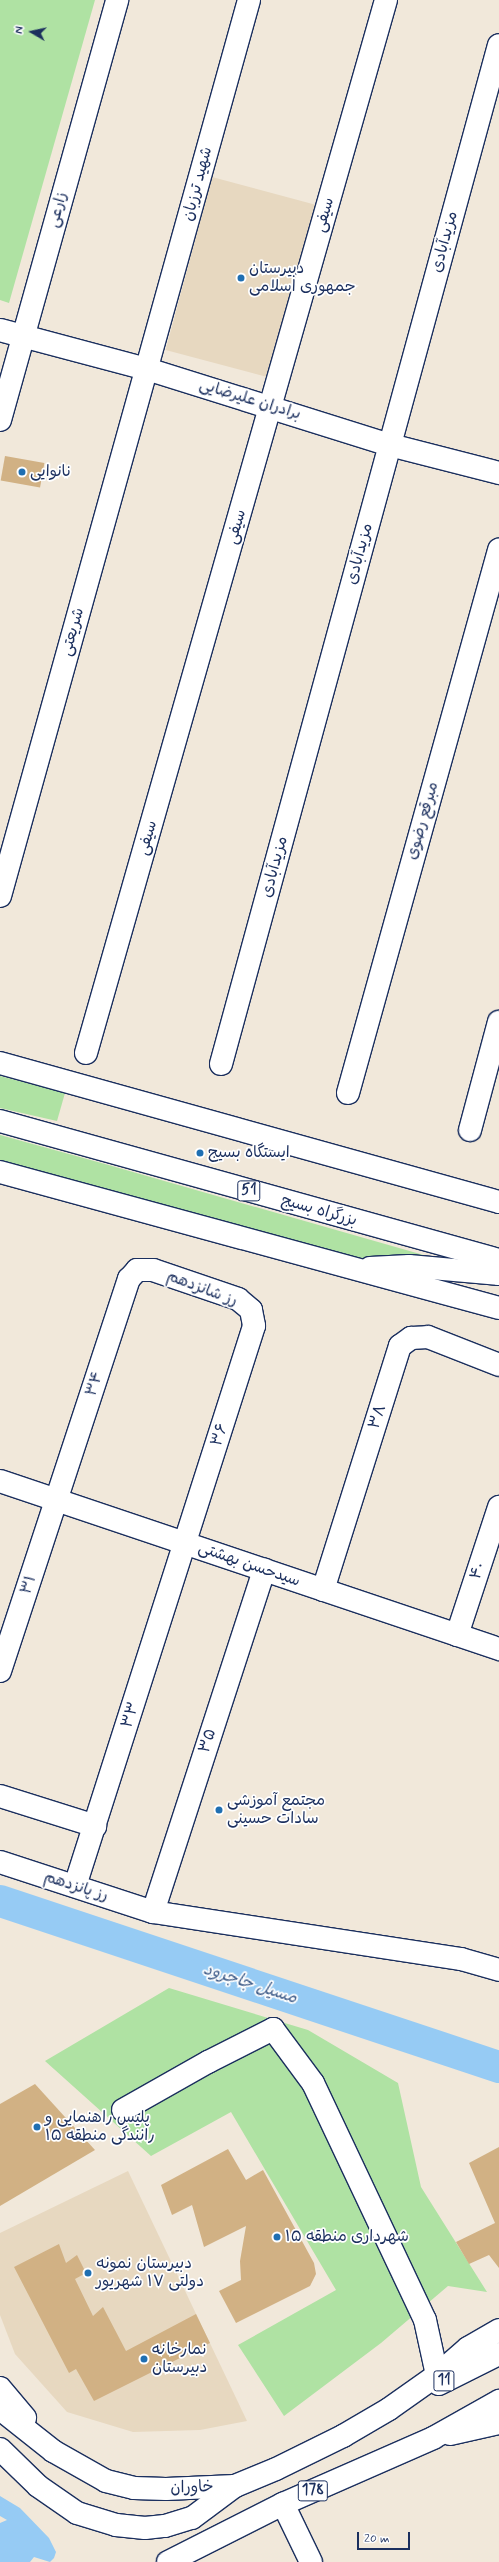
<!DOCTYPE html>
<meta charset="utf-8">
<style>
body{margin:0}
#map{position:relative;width:499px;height:2562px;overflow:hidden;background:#f1e8da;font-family:Mynerve,"Playpen Sans Arabic",sans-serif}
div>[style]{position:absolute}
.built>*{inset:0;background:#e7d8c0;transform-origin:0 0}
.green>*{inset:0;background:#afe2a3}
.water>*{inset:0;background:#96cbf4}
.river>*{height:32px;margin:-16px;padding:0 16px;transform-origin:16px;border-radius:16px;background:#96cbf4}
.building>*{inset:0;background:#d1b184;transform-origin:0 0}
.roads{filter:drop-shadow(1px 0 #1b2f5e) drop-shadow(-1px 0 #1b2f5e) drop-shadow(0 1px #1b2f5e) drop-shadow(0 -1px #1b2f5e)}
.minor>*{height:22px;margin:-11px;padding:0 11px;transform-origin:11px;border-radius:11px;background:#fff}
.major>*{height:22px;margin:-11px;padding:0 11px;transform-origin:11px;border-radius:11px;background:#fff}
.highway>*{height:22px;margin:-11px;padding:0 11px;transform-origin:11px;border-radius:11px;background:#fff}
.dots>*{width:11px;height:11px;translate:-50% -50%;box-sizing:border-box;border:2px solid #fff;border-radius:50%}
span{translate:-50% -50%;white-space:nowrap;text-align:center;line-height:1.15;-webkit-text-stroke:3.5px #fff;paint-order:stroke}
.shield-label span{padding:1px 3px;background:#fff;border:1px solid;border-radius:3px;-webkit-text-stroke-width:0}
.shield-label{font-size:15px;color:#1b2f5e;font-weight:700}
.street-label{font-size:16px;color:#1b2f5e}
.poi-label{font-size:16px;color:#1b2f5e}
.left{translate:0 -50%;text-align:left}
.water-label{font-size:17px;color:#405e8b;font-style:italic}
.north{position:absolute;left:12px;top:12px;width:40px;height:40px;-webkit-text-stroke:3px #fff;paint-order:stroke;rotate:279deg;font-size:11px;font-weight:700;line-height:16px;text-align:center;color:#1b2f5e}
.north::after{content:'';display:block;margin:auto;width:14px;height:18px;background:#1b2f5e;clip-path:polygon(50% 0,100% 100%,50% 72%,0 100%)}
.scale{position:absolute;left:357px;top:2532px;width:53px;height:18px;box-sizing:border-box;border:2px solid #1b2f5e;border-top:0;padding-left:5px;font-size:12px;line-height:14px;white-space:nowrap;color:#1b2f5e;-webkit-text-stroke:3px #fff;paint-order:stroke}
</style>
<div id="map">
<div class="built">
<div style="left:212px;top:177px;width:109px;height:179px;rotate:15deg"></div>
<div style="clip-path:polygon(128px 2171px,247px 2421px,200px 2430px,133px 2432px,67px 2412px,15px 2354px,0 2315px,0 2233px)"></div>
</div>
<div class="green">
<div style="clip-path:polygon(0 0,95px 0,9px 303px,0 300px)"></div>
<div style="clip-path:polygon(0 1076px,65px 1093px,57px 1121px,0 1108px)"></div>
<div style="clip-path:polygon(0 1135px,105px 1164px,469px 1268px,346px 1259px,0 1163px)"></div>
<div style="clip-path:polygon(169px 1988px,308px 2030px,398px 2083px,421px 2187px,487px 2292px,448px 2286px,381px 2343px,284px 2416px,238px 2345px,336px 2290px,231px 2112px,151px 2156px,45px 2061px)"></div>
</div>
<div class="water">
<div style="clip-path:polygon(0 2496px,20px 2508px,49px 2538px,56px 2552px,54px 2558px,50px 2562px,34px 2557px,30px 2562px,0 2562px,0 2523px,7px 2520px,0 2516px)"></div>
</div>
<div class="river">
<div style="left:0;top:1901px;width:526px;rotate:18.4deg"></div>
</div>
<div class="building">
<div style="left:5px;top:456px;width:40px;height:25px;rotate:10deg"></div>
<div style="clip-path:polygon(35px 2084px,95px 2150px,0 2206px,0 2104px)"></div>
<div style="clip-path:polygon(499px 2147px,499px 2268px,489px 2255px,469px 2264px,456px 2242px,495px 2223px,469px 2163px)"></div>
<div style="clip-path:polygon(228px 2149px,246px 2180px,263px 2170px,314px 2263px,316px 2274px,310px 2286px,236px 2323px,219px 2291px,241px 2280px,240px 2261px,246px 2226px,204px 2247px,192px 2205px,172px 2215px,161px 2185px)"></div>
<div style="clip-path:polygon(59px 2244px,66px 2263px,77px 2255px,86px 2273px,75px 2279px,93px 2316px,103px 2307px,126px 2351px,196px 2314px,210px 2343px,94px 2401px,76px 2369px,69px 2373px,14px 2267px)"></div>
</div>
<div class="roads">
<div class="minor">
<div style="left:0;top:420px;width:436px;rotate:-74.4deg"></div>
<div style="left:0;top:896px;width:930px;rotate:-74.47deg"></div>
<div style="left:86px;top:1053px;width:1095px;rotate:-74.1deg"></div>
<div style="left:221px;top:1064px;width:1056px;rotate:-74.74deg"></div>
<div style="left:348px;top:1093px;width:564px;rotate:-74.46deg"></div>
<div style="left:470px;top:1130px;width:112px;rotate:-75deg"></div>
<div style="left:0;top:1481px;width:527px;rotate:18.61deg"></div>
<div style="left:323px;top:1590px;width:256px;rotate:-72.5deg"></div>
<div style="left:400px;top:1346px;width:14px;rotate:-36deg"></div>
<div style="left:411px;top:1338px;width:17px;rotate:-3deg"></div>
<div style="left:428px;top:1337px;width:76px;rotate:21.5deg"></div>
<div style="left:457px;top:1635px;width:135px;rotate:-71.8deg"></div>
<div style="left:0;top:1671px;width:413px;rotate:-71.8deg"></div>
<div style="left:129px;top:1279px;width:12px;rotate:-48deg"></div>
<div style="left:137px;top:1270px;width:16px"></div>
<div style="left:153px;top:1270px;width:90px;rotate:18.8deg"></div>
<div style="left:238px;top:1299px;width:17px;rotate:40deg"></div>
<div style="left:251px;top:1310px;width:16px;rotate:79deg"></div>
<div style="left:254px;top:1326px;width:588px;rotate:107.73deg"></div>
<div style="left:0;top:1796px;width:100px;rotate:17.5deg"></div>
<div style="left:0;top:1862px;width:161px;rotate:18.1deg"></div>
<div style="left:153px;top:1912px;width:312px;rotate:8.7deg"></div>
<div style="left:461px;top:1959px;width:40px;rotate:16deg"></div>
<div style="left:153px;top:1912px;width:360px;rotate:-72deg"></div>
<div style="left:123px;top:2110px;width:98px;rotate:-29.5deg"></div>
<div style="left:208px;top:2062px;width:73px;rotate:-26.9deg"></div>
<div style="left:273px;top:2029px;width:67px;rotate:53.5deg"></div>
<div style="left:313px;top:2083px;width:262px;rotate:64.7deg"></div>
<div style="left:425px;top:2320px;width:56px;rotate:77.7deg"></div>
<div style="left:0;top:2449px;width:53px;rotate:44.2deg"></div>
<div style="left:38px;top:2486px;width:47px;rotate:34.7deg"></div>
<div style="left:77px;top:2513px;width:41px;rotate:17.1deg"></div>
<div style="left:116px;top:2525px;width:29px;rotate:6deg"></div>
<div style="left:145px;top:2528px;width:20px;rotate:-6deg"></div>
<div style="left:165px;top:2526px;width:28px;rotate:-17deg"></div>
<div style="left:192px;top:2518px;width:54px;rotate:-36.7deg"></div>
<div style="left:283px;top:2504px;width:64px;rotate:64.2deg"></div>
</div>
<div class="major">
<div style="left:0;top:330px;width:152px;rotate:14.9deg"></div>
<div style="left:147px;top:369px;width:255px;rotate:17.4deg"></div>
<div style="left:390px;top:445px;width:113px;rotate:14.4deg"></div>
<div style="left:0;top:1172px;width:517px;rotate:15.25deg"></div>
<div style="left:370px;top:1268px;width:39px;rotate:-3deg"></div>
<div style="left:409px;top:1266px;width:90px;rotate:5.1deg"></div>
<div style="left:0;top:2388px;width:39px;rotate:50deg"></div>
<div style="left:0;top:2409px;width:68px;rotate:38.4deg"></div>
<div style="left:53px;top:2451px;width:61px;rotate:29.5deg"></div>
<div style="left:106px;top:2481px;width:29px;rotate:14deg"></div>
<div style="left:134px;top:2488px;width:32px;rotate:2deg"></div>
<div style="left:166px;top:2489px;width:69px;rotate:-2.5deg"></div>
<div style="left:235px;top:2486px;width:44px;rotate:-22.5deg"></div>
<div style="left:276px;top:2469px;width:75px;rotate:-26.2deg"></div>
<div style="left:343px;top:2436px;width:53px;rotate:-30.4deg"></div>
<div style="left:168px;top:2562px;width:129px;rotate:-26.8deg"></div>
<div style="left:283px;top:2504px;width:164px;rotate:-23.7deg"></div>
</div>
<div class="highway">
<div style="left:0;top:1063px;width:518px;rotate:15.57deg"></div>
<div style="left:0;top:1121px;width:518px;rotate:15.57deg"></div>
<div style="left:439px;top:2384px;width:67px;rotate:-26.6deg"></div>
<div style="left:389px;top:2409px;width:59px;rotate:-35.3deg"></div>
<div style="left:437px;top:2375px;width:41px;rotate:-41.1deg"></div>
<div style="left:468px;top:2348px;width:36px;rotate:-30deg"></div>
<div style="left:450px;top:2434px;width:50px;rotate:-12.7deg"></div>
<div style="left:433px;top:2438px;width:76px;rotate:-29.3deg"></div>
</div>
</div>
<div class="dots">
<div style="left:241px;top:278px;background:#1f6fb2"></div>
<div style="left:22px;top:472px;background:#1f6fb2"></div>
<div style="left:200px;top:1153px;background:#1f6fb2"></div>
<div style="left:219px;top:1810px;background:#1f6fb2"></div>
<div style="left:37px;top:2127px;background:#1f6fb2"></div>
<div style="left:277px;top:2237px;background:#1f6fb2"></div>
<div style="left:88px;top:2273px;background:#1f6fb2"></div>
<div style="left:144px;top:2359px;background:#1f6fb2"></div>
</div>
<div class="shield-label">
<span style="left:249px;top:1191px">51</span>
<span style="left:444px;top:2381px">11</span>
<span style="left:313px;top:2491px">178</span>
</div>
<div class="street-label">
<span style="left:198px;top:184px;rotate:-75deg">شهید ترزبان</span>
<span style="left:58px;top:210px;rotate:-75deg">زارعی</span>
<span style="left:325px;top:215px;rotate:-74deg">سیفی</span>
<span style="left:445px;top:242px;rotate:-75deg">مزیدآبادی</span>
<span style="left:250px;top:400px;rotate:17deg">برادران علیرضایی</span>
<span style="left:237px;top:527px;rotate:-74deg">سیفی</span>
<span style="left:360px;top:554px;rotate:-75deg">مزیدآبادی</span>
<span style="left:73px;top:632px;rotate:-74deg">شریعتی</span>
<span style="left:423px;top:821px;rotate:-74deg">مبرقع رضوی</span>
<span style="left:148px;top:838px;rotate:-74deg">سیفی</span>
<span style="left:275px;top:867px;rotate:-75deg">مزیدآبادی</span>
<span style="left:319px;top:1211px;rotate:16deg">بزرگراه بسیج</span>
<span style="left:202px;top:1289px;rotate:21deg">رز شانزدهم</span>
<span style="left:95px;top:1384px;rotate:-72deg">۳۴</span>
<span style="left:378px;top:1417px;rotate:-72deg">۳۸</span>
<span style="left:220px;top:1435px;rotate:-73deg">۳۶</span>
<span style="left:249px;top:1565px;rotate:19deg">سیدحسن بهشتی</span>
<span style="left:478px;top:1571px;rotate:-72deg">۴۰</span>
<span style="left:29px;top:1585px;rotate:-71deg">۳۱</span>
<span style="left:131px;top:1715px;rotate:-72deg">۳۳</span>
<span style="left:208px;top:1741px;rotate:-72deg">۳۵</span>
<span style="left:76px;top:1887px;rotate:18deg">رز پانزدهم</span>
<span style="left:192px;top:2488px;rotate:-2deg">خاوران</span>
</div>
<div class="poi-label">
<span class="left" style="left:249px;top:278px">دبیرستان<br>جمهوری اسلامی</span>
<span class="left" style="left:30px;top:472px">نانوایی</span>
<span class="left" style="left:208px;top:1153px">ایستگاه بسیج</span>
<span class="left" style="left:227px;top:1810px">مجتمع آموزشی<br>سادات حسینی</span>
<span class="left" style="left:45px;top:2127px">پلیس راهنمایی و<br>رانندگی منطقه ۱۵</span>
<span class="left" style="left:285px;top:2237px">شهرداری منطقه ۱۵</span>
<span class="left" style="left:96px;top:2273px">دبیرستان نمونه<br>دولتی ۱۷ شهریور</span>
<span class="left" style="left:152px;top:2359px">نمارخانه<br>دبیرستان</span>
</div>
<div class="water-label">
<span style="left:250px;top:1984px;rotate:18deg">مسیل جاجرود</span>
</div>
<div class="north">N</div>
<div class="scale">20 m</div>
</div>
